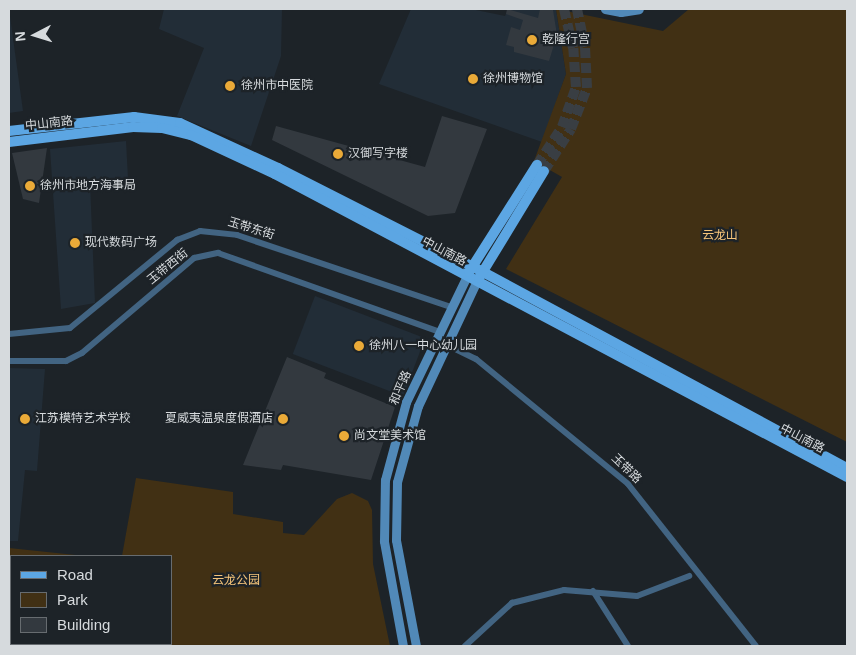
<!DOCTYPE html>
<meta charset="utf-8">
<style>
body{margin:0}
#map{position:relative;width:856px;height:655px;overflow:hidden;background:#1d2328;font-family:Arial,"Noto Sans SC",sans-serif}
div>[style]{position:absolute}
.built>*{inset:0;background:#222d37;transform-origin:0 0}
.green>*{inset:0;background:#413014}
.building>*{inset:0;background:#33393f}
.primary-tunnel>*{height:10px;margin-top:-5px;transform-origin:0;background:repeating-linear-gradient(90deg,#393e43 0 10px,transparent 0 15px)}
.street>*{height:6px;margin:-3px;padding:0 3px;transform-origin:3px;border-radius:3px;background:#426482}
.secondary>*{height:9px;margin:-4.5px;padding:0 4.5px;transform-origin:4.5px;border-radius:4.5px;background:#5189b8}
.primary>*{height:10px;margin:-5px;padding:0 5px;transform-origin:5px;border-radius:5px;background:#5ca6e3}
.dots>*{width:14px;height:14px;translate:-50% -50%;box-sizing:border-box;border:2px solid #1d2328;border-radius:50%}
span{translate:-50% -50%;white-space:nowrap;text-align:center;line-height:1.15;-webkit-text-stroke:4.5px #1d2328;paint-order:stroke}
.poi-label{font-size:12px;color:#d6dadd}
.left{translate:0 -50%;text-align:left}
.right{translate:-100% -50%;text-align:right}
.street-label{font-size:12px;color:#d6dadd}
.park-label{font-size:12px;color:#f4c47a}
.frame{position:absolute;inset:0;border:10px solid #d6dadd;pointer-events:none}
.legend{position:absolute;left:10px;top:555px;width:162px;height:90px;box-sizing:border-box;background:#1d2328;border:1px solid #676c70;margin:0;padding:6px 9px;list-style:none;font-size:15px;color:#d6dadd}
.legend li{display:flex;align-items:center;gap:10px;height:25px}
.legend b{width:25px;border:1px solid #676c70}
.north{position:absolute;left:10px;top:10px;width:50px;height:50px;-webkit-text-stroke:4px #1d2328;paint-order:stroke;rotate:265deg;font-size:14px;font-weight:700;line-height:20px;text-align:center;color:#d6dadd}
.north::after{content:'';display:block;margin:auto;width:18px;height:22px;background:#d6dadd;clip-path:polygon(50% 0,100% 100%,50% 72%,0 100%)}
</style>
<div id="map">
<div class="built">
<div style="clip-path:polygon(9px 9px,23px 111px,9px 113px)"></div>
<div style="clip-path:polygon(164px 9px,282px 9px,281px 56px,251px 146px,177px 116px,204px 48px,159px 29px)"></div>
<div style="clip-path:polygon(411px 9px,471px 9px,505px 16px,508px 9px,556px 9px,566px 74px,542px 142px,379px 84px)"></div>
<div style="clip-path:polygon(126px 141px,128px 178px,90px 183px,95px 303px,61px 309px,50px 149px)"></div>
<div style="left:315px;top:296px;width:118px;height:62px;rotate:21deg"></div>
<div style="clip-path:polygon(9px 368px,45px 369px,37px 471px,25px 470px,18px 541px,9px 541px)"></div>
</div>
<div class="green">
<div style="clip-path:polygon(556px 9px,663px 31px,689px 9px,847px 9px,847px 442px,506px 269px,562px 177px,534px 161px,566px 74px)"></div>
<div style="clip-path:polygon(136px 478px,233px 492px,233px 514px,283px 522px,283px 533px,304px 535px,337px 499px,352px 493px,368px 501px,372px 510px,373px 564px,390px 646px,9px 646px,9px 548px,85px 556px,11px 556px,11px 644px,171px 644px,171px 556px,122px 556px)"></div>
</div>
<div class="building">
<div style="clip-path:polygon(507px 9px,538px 18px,540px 9px,553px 10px,557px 35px,549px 61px,514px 52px,514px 47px,506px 45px,511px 27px,520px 30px,523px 20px,506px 14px)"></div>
<div style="clip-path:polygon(442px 116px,487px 129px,455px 213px,428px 216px,272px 140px,276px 126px,425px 167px)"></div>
<div style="clip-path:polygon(47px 148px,39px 203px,23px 199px,12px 153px)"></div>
<div style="clip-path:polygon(287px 357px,326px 373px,324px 378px,395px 407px,371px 480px,283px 465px,281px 470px,243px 465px)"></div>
</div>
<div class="primary-tunnel">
<div style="left:537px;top:165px;width:45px;rotate:-56.7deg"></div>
<div style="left:562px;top:127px;width:42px;rotate:-70.7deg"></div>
<div style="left:576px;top:87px;width:39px;rotate:-94deg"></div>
<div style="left:573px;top:48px;width:40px;rotate:-103deg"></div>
<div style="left:544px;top:171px;width:50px;rotate:-57.3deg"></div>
<div style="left:571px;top:129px;width:44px;rotate:-68.7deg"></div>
<div style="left:587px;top:88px;width:41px;rotate:-92.8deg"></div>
<div style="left:585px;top:47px;width:39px;rotate:-102deg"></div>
</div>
<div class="street">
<div style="left:9px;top:334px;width:61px;rotate:-5.6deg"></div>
<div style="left:70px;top:328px;width:139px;rotate:-39.4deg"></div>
<div style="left:177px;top:240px;width:25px;rotate:-21deg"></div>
<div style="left:200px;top:231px;width:37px;rotate:6deg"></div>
<div style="left:237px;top:235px;width:226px;rotate:18.6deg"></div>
<div style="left:447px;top:345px;width:32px;rotate:26deg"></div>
<div style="left:476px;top:359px;width:197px;rotate:39.4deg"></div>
<div style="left:628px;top:484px;width:206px;rotate:51.7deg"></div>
<div style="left:9px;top:361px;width:57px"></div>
<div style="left:66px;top:361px;width:18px;rotate:-27deg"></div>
<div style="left:82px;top:353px;width:147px;rotate:-40.3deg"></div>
<div style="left:194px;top:258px;width:25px;rotate:-12deg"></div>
<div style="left:218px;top:253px;width:236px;rotate:19.6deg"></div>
<div style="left:593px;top:591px;width:65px;rotate:57.5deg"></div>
<div style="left:465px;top:646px;width:64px;rotate:-42.5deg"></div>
<div style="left:512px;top:603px;width:54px;rotate:-14deg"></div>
<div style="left:564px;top:590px;width:73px;rotate:4.7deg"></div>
<div style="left:637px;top:596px;width:56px;rotate:-21deg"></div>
</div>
<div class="secondary">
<div style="left:605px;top:9px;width:16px;rotate:11deg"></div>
<div style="left:621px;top:12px;width:18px;rotate:-9deg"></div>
<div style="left:403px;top:646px;width:107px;rotate:-100.3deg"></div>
<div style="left:384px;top:541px;width:61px;rotate:-89.1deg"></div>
<div style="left:385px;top:480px;width:81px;rotate:-74.9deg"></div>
<div style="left:406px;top:402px;width:138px;rotate:-64.2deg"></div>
<div style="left:416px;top:646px;width:108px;rotate:-100.7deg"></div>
<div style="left:396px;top:540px;width:58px;rotate:-89deg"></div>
<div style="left:397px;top:482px;width:79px;rotate:-74.6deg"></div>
<div style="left:418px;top:406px;width:136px;rotate:-64.8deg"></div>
</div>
<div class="primary">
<div style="left:9px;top:131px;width:126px;rotate:-6.4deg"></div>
<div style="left:134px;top:117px;width:46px;rotate:7.4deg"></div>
<div style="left:180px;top:123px;width:108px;rotate:24.7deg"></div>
<div style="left:278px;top:168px;width:230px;rotate:26.9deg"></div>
<div style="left:483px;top:272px;width:413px;rotate:28.3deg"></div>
<div style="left:9px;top:142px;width:125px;rotate:-6.9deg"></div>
<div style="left:133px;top:127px;width:29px;rotate:2deg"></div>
<div style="left:162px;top:128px;width:30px;rotate:14deg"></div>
<div style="left:191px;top:135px;width:93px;rotate:24.9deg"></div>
<div style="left:275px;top:174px;width:647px;rotate:27.91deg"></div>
<div style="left:469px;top:272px;width:127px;rotate:-57.6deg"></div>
<div style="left:479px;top:278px;width:125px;rotate:-58.7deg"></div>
</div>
<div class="dots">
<div style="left:532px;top:40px;background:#eaaa38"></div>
<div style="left:473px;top:79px;background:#eaaa38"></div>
<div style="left:230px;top:86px;background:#eaaa38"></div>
<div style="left:338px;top:154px;background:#eaaa38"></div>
<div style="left:30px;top:186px;background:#eaaa38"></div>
<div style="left:75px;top:243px;background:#eaaa38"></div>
<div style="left:359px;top:346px;background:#eaaa38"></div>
<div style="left:25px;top:419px;background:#eaaa38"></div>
<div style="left:283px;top:419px;background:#eaaa38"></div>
<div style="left:344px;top:436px;background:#eaaa38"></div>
</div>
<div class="poi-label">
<span class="left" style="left:542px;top:40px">乾隆行宫</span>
<span class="left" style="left:483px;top:79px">徐州博物馆</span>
<span class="left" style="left:241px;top:86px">徐州市中医院</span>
<span class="left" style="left:348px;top:154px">汉御写字楼</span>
<span class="left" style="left:40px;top:186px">徐州市地方海事局</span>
<span class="left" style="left:85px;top:243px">现代数码广场</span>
<span class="left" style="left:369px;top:346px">徐州八一中心幼儿园</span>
<span class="left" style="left:35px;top:419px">江苏模特艺术学校</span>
<span class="right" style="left:273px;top:419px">夏威夷温泉度假酒店</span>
<span class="left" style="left:354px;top:436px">尚文堂美术馆</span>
</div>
<div class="street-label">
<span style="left:49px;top:124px;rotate:-6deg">中山南路</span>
<span style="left:251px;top:229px;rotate:17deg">玉带东街</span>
<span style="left:444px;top:252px;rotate:28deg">中山南路</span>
<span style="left:168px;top:267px;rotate:-39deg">玉带西街</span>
<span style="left:401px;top:388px;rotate:-67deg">和平路</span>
<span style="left:802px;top:439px;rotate:28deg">中山南路</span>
<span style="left:626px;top:469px;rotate:44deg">玉带路</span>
</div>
<div class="park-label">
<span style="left:720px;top:236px">云龙山</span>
<span style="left:236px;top:581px">云龙公园</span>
</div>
<div class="frame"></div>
<ul class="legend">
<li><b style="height:6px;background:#5ca6e3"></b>Road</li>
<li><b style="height:14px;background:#413014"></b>Park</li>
<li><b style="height:14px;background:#33393f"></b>Building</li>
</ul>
<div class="north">N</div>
</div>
